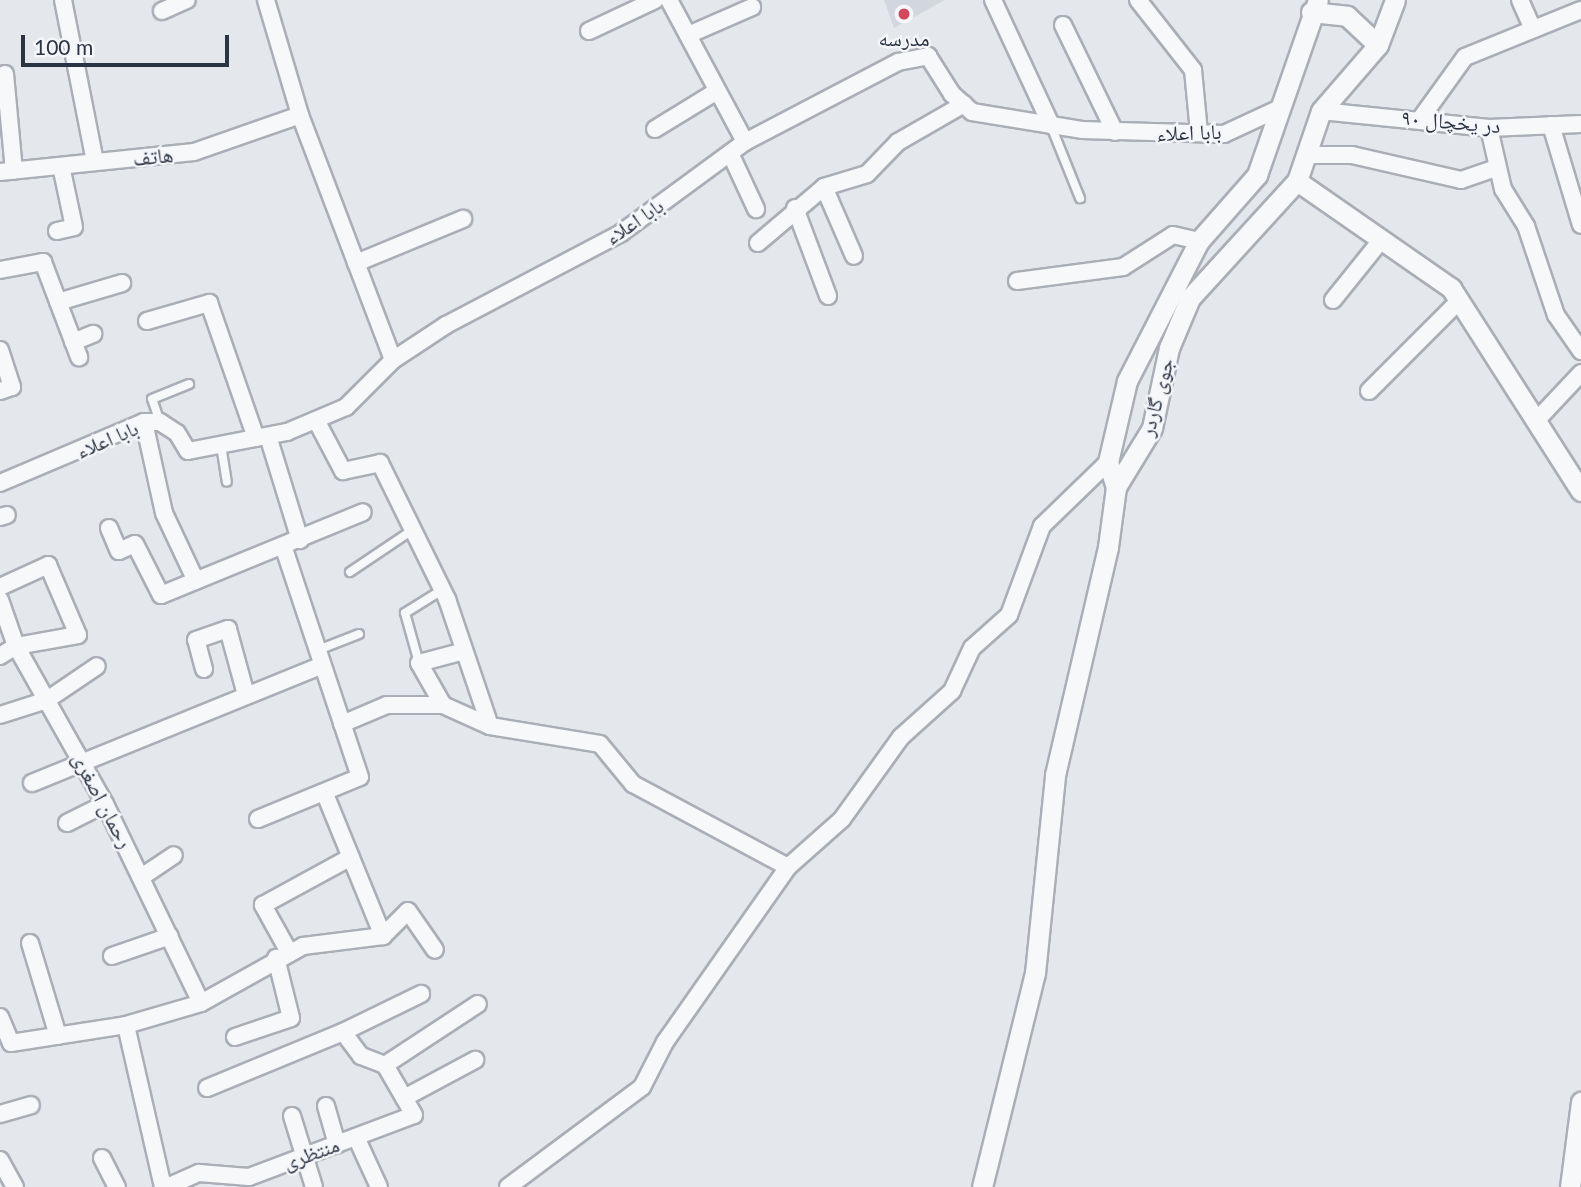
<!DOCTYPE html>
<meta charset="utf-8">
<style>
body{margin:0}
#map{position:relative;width:1581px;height:1187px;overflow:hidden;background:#e4e7ec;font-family:Lato,"Noto Naskh Arabic",sans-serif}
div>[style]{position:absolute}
.built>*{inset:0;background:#d2d6de}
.roads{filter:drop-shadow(2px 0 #a9aeb7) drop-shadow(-2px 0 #a9aeb7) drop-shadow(0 2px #a9aeb7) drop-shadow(0 -2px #a9aeb7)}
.service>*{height:8px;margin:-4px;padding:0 4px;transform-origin:4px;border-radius:4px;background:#f7f8fa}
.minor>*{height:16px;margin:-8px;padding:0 8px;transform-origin:8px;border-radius:8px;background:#f7f8fa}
.tertiary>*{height:19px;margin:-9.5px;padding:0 9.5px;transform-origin:9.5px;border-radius:9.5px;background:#f7f8fa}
.dots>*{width:19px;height:19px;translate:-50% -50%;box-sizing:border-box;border:4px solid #f4f6f9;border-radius:50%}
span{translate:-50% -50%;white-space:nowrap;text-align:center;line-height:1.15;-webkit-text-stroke:5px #f4f6f9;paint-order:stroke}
.poi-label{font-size:21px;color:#2b3445}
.street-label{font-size:21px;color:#2b3445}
.scale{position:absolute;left:21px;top:35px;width:208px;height:32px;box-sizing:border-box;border:4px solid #2b3445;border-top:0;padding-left:9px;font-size:21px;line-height:24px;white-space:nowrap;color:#2b3445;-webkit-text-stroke:5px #f4f6f9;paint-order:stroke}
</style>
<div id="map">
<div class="built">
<div style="clip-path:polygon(884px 0,945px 0,894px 28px)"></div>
</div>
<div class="roads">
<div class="service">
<div style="left:1051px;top:126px;width:78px;rotate:68.1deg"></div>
<div style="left:160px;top:422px;width:24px;rotate:-109deg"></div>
<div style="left:152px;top:399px;width:40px;rotate:-22deg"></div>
<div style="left:221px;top:445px;width:37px;rotate:81deg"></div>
<div style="left:350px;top:572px;width:73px;rotate:-33.9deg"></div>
<div style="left:318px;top:650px;width:44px;rotate:-21.3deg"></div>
<div style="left:419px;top:663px;width:52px;rotate:-105.6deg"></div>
<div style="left:405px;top:613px;width:44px;rotate:-31.9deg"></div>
</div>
<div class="minor">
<div style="left:63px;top:0;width:165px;rotate:78.8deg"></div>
<div style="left:266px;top:0;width:120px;rotate:73.5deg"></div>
<div style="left:300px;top:115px;width:262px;rotate:69.2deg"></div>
<div style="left:669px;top:0;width:161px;rotate:61.8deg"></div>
<div style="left:993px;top:0;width:138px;rotate:65.1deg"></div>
<div style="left:1138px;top:0;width:89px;rotate:51.8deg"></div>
<div style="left:1193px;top:70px;width:62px;rotate:84.5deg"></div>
<div style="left:1520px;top:0;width:32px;rotate:66deg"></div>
<div style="left:162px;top:11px;width:27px;rotate:-24deg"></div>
<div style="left:1063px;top:25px;width:119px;rotate:64.1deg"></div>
<div style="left:589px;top:31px;width:73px;rotate:-25.2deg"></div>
<div style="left:688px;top:35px;width:70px;rotate:-23.6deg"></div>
<div style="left:5px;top:74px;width:97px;rotate:84.7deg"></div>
<div style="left:1321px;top:111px;width:169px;rotate:5.8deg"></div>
<div style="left:1489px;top:128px;width:92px;rotate:-2.5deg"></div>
<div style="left:1421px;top:118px;width:75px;rotate:-54.2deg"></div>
<div style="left:1465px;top:57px;width:125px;rotate:-22.1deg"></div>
<div style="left:1551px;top:125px;width:104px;rotate:73.3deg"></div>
<div style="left:1489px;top:128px;width:63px;rotate:77.1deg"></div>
<div style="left:1503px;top:189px;width:44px;rotate:58.1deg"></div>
<div style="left:1526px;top:226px;width:94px;rotate:71.4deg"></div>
<div style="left:1556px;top:315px;width:44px;rotate:55.2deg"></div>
<div style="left:655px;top:129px;width:73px;rotate:-31.5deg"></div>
<div style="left:730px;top:153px;width:62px;rotate:65.1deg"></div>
<div style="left:1309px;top:155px;width:43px"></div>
<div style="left:1352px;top:155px;width:112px;rotate:12.9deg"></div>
<div style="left:1461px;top:180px;width:37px;rotate:-19deg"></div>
<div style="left:0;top:172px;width:195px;rotate:-5.9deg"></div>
<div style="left:194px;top:152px;width:112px;rotate:-19.2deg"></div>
<div style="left:824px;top:187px;width:75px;rotate:66.5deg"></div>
<div style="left:795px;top:208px;width:94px;rotate:69.4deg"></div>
<div style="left:57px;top:231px;width:17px;rotate:-13deg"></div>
<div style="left:74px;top:227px;width:62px;rotate:-102deg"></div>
<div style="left:758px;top:243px;width:87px;rotate:-40.3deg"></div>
<div style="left:824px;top:187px;width:45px;rotate:-16.8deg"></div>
<div style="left:867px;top:174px;width:45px;rotate:-45.9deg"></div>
<div style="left:898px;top:142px;width:76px;rotate:-29.9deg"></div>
<div style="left:356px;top:263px;width:116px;rotate:-22.4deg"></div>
<div style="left:0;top:270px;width:44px;rotate:-10.5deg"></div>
<div style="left:43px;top:262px;width:102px;rotate:69.2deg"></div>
<div style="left:1017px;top:281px;width:107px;rotate:-7.5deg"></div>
<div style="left:1123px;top:267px;width:59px;rotate:-32.6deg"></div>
<div style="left:1173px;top:235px;width:27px;rotate:13deg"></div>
<div style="left:1333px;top:300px;width:78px;rotate:-51.2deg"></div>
<div style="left:58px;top:302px;width:67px;rotate:-16.5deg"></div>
<div style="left:147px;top:321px;width:65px;rotate:-16.2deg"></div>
<div style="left:209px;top:303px;width:143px;rotate:70.8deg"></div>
<div style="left:73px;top:342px;width:22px;rotate:-22deg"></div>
<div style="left:0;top:350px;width:39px;rotate:72deg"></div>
<div style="left:12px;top:387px;width:13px;rotate:162deg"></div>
<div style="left:1369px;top:391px;width:127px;rotate:-45deg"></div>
<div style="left:316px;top:420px;width:58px;rotate:62.1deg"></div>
<div style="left:343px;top:471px;width:38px;rotate:-12deg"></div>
<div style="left:380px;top:463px;width:152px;rotate:63.8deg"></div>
<div style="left:447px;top:599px;width:134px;rotate:71.3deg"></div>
<div style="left:1536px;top:421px;width:66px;rotate:-46.8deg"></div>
<div style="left:144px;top:422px;width:93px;rotate:77.6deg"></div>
<div style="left:164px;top:513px;width:75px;rotate:64.8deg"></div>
<div style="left:268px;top:436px;width:109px;rotate:72.9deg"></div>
<div style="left:0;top:483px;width:156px;rotate:-23deg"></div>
<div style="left:144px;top:422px;width:16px"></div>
<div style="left:160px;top:422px;width:20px;rotate:33deg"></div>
<div style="left:177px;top:433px;width:21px;rotate:59deg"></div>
<div style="left:188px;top:451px;width:101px;rotate:-10.9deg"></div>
<div style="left:287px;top:432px;width:64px;rotate:-23deg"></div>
<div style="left:346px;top:407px;width:66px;rotate:-45deg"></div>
<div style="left:393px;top:360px;width:64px;rotate:-33.4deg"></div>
<div style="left:446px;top:325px;width:198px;rotate:-27.7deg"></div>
<div style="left:621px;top:233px;width:154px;rotate:-36.3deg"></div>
<div style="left:745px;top:142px;width:173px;rotate:-27.6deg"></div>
<div style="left:898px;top:62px;width:31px;rotate:-11deg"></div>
<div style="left:928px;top:56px;width:45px;rotate:57.7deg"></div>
<div style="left:952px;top:94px;width:27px;rotate:42deg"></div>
<div style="left:972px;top:112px;width:111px;rotate:9.3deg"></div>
<div style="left:1082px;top:130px;width:142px;rotate:1.6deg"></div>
<div style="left:1224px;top:134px;width:60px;rotate:-24.8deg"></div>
<div style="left:0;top:517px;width:7px;rotate:-16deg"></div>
<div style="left:109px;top:528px;width:25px;rotate:67deg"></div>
<div style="left:119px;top:551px;width:17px;rotate:-24deg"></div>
<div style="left:135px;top:544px;width:57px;rotate:63deg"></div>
<div style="left:161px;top:595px;width:218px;rotate:-22.3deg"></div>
<div style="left:0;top:587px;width:53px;rotate:-24.6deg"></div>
<div style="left:48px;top:565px;width:76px;rotate:66.8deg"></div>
<div style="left:78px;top:635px;width:63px;rotate:169.9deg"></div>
<div style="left:16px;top:646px;width:19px;rotate:148deg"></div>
<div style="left:0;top:600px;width:49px;rotate:70.8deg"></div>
<div style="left:16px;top:646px;width:181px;rotate:60.6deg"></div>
<div style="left:105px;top:804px;width:221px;rotate:64.2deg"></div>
<div style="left:204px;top:669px;width:30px;rotate:-105deg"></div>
<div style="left:196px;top:640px;width:34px;rotate:-19deg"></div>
<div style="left:228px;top:629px;width:68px;rotate:74.7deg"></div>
<div style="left:443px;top:705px;width:48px;rotate:-119.7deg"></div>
<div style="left:419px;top:663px;width:43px;rotate:-14.7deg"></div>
<div style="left:0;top:715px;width:49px;rotate:-17.7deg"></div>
<div style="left:47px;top:700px;width:60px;rotate:-34.2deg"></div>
<div style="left:342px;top:724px;width:49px;rotate:-22.9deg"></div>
<div style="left:387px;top:705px;width:56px"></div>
<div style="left:443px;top:705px;width:51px;rotate:24.1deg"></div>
<div style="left:490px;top:726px;width:111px;rotate:9.3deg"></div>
<div style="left:600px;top:744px;width:52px;rotate:50.5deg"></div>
<div style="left:633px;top:784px;width:176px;rotate:28.2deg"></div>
<div style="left:32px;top:783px;width:313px;rotate:-22.1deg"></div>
<div style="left:258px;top:819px;width:110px;rotate:-22.4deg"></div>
<div style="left:360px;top:777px;width:241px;rotate:-108.4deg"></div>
<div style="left:67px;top:823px;width:42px;rotate:-26.6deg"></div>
<div style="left:143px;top:876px;width:37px;rotate:-34deg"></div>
<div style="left:383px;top:936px;width:35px;rotate:-45deg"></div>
<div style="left:408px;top:911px;width:47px;rotate:55.3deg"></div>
<div style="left:30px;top:943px;width:97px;rotate:73.2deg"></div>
<div style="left:289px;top:952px;width:54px;rotate:-119deg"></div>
<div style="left:263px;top:905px;width:100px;rotate:-28.6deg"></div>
<div style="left:112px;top:956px;width:61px;rotate:-19deg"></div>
<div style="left:0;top:1017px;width:28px;rotate:67deg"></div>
<div style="left:11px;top:1043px;width:116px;rotate:-8.9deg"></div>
<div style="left:343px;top:1032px;width:87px;rotate:-26deg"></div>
<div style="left:235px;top:1037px;width:59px;rotate:-18.7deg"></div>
<div style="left:291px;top:1018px;width:62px;rotate:-104deg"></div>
<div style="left:385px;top:1065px;width:111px;rotate:-33.3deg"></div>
<div style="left:404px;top:1098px;width:81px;rotate:-28.2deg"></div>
<div style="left:326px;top:1106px;width:40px;rotate:74deg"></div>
<div style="left:0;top:1114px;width:32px;rotate:-16deg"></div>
<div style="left:292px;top:1116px;width:74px;rotate:72.8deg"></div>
<div style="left:356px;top:1137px;width:55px;rotate:65.3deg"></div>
<div style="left:102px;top:1158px;width:33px;rotate:63deg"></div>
<div style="left:0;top:1160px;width:31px;rotate:61deg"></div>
<div style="left:163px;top:1187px;width:166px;rotate:-102.9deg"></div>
<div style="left:126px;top:1025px;width:78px;rotate:-16.3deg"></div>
<div style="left:201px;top:1003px;width:117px;rotate:-29.2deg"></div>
<div style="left:303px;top:946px;width:81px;rotate:-7.1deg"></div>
<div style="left:383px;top:936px;width:153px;rotate:-112.2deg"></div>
<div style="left:167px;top:1187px;width:35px;rotate:-24deg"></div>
<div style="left:199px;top:1173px;width:50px;rotate:4.6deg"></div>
<div style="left:249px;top:1177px;width:176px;rotate:-20.6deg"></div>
<div style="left:414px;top:1115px;width:58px;rotate:-120.1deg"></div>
<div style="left:385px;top:1065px;width:26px;rotate:-159deg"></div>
<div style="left:361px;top:1056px;width:30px;rotate:-127deg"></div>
<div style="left:343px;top:1032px;width:147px;rotate:157.6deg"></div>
<div style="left:508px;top:1187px;width:167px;rotate:-36.7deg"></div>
<div style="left:642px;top:1087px;width:51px;rotate:-62.9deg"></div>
<div style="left:665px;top:1042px;width:214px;rotate:-54.9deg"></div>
<div style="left:788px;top:867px;width:72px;rotate:-41.6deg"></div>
<div style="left:842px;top:819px;width:101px;rotate:-54.3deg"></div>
<div style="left:901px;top:737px;width:69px;rotate:-42deg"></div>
<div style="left:952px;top:691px;width:47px;rotate:-65.1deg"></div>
<div style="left:972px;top:648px;width:50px;rotate:-41.7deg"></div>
<div style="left:1009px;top:615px;width:95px;rotate:-69.7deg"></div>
<div style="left:1042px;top:526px;width:92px;rotate:-44.1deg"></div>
</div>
<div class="tertiary">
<div style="left:1311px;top:12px;width:36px;rotate:6deg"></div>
<div style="left:1347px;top:16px;width:42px;rotate:43.1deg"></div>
<div style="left:1297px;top:181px;width:188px;rotate:34.8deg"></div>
<div style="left:1451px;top:288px;width:241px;rotate:57.4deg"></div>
<div style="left:1116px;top:487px;width:69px;rotate:-58.6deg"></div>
<div style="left:1152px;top:428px;width:82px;rotate:-78deg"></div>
<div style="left:1169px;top:348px;width:54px;rotate:-67.2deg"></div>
<div style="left:1190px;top:298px;width:159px;rotate:-47.6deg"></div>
<div style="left:1297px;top:181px;width:74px;rotate:-71.1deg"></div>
<div style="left:1321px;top:111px;width:87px;rotate:-49.2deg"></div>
<div style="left:1378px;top:45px;width:48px;rotate:-69.3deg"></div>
<div style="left:982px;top:1187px;width:220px;rotate:-76.1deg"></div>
<div style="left:1035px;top:973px;width:199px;rotate:-84.2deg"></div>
<div style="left:1055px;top:775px;width:234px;rotate:-76.9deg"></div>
<div style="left:1108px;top:547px;width:61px;rotate:-82.4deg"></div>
<div style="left:1116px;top:487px;width:26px;rotate:-108deg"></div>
<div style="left:1108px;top:462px;width:83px;rotate:-76.8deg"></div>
<div style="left:1127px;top:381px;width:157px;rotate:-62.8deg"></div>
<div style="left:1199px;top:241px;width:88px;rotate:-48.7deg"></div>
<div style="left:1257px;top:175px;width:185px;rotate:-70.8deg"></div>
<div style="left:1570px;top:1187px;width:86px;rotate:-82.6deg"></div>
</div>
</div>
<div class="dots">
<div style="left:904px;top:14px;background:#d1495b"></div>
</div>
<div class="poi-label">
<span style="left:904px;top:38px">مدرسه</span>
</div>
<div class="street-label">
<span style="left:1451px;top:121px;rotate:5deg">در یخچال ۹۰</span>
<span style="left:1189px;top:132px;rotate:-2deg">بابا اعلاء</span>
<span style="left:153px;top:156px;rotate:-6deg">هاتف</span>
<span style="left:634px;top:221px;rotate:-34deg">بابا اعلاء</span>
<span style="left:1156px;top:397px;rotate:-75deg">جوی گاردر</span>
<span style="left:107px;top:439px;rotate:-23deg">بابا اعلاء</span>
<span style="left:103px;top:800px;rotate:62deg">رحمان اصغری</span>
<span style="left:311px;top:1153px;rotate:-20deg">منتظری</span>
</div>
<div class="scale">100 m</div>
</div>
